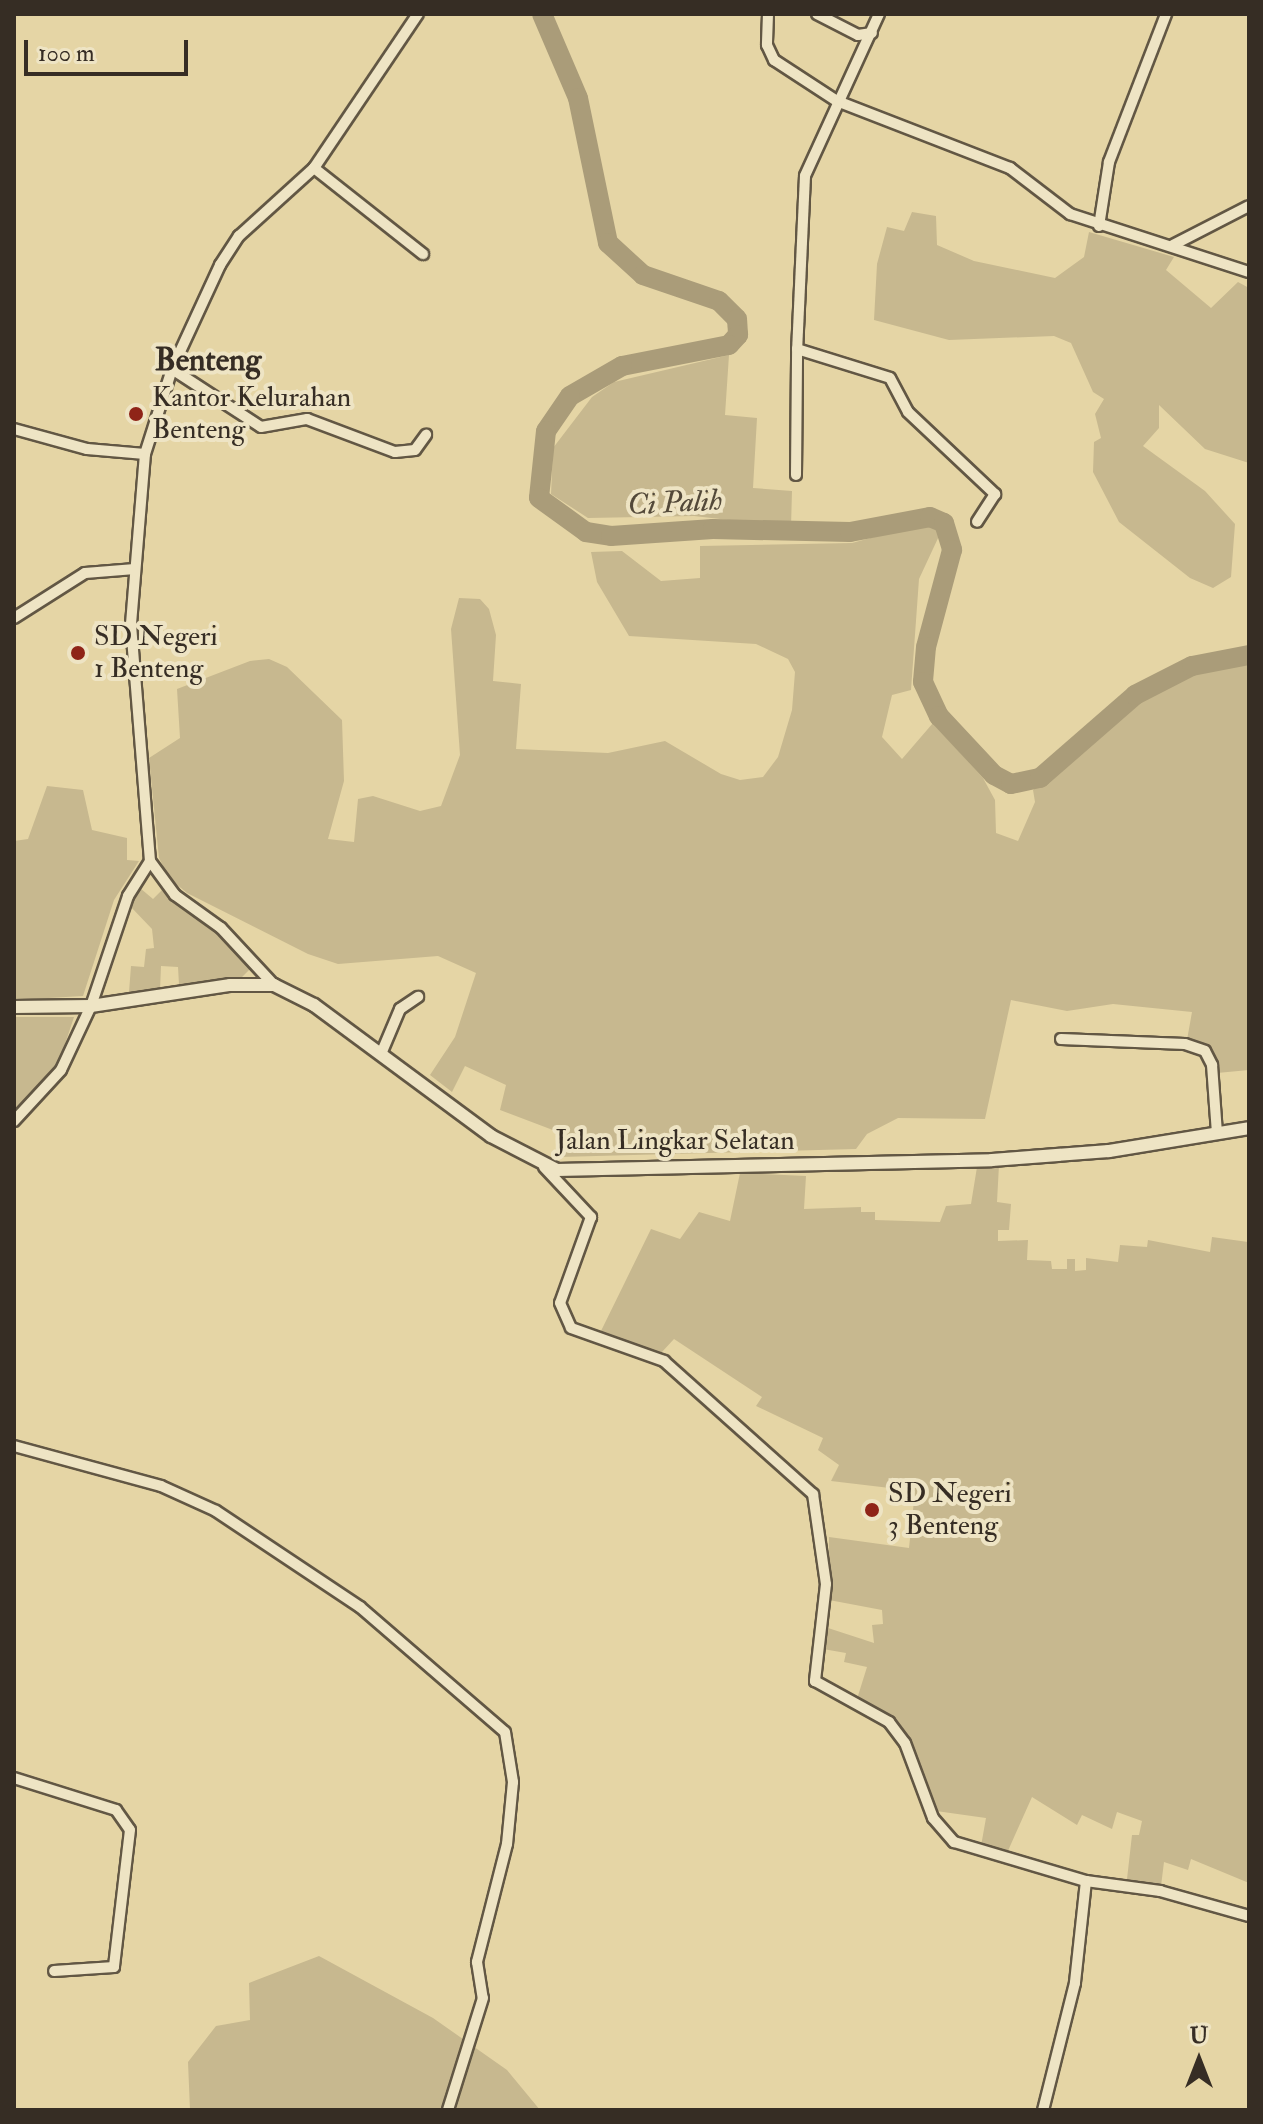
<!DOCTYPE html>
<style>
body{margin:0}
#map{position:relative;width:1263px;height:2124px;overflow:hidden;background:#e5d5a5;font-family:"IM FELL Double Pica",serif}
div>[style]{position:absolute}
.green>*{inset:0;background:#c7b88f}
.river>*{height:20px;margin:-10px;padding:0 10px;transform-origin:10px;border-radius:10px;background:#aa9c79}
.roads{filter:drop-shadow(2px 0 #625744) drop-shadow(-2px 0 #625744) drop-shadow(0 2px #625744) drop-shadow(0 -2px #625744)}
.minor>*{height:10px;margin:-5px;padding:0 5px;transform-origin:5px;border-radius:5px;background:#eee4c4}
.tertiary>*{height:12px;margin:-6px;padding:0 6px;transform-origin:6px;border-radius:6px;background:#eee4c4}
.dots>*{width:22px;height:22px;translate:-50% -50%;box-sizing:border-box;border:4px solid #eee4c4;border-radius:50%}
span{translate:-50% -50%;white-space:nowrap;text-align:center;line-height:1.15;-webkit-text-stroke:8px #eee4c4;paint-order:stroke}
.poi-label{font-size:28px;color:#362d24}
.left{translate:0 -50%;text-align:left}
.street-label{font-size:28px;color:#362d24}
.water-label{font-size:30px;color:#534939;font-style:italic}
.quarter-label{font-size:32px;color:#362d24;font-weight:700}
.frame{position:absolute;inset:0;border:16px solid #362d24;pointer-events:none}
.north{position:absolute;left:1159px;top:2020px;width:80px;height:80px;-webkit-text-stroke:6px #eee4c4;paint-order:stroke;rotate:0deg;font-size:22px;font-weight:700;line-height:32px;text-align:center;color:#362d24}
.north::after{content:'';display:block;margin:auto;width:28px;height:36px;background:#362d24;clip-path:polygon(50% 0,100% 100%,50% 72%,0 100%)}
.scale{position:absolute;left:24px;top:40px;width:164px;height:36px;box-sizing:border-box;border:4px solid #362d24;border-top:0;padding-left:10px;font-size:24px;line-height:28px;white-space:nowrap;color:#362d24;-webkit-text-stroke:6px #eee4c4;paint-order:stroke}
</style>
<div id="map">
<div class="green">
<div style="clip-path:polygon(912px 212px,936px 216px,937px 245px,974px 261px,1055px 278px,1084px 257px,1089px 232px,1174px 257px,1166px 270px,1211px 308px,1238px 282px,1249px 288px,1249px 463px,1205px 449px,1159px 405px,1159px 428px,1143px 446px,1205px 491px,1235px 524px,1231px 577px,1213px 588px,1190px 578px,1119px 522px,1093px 472px,1094px 442px,1101px 438px,1095px 414px,1104px 399px,1093px 392px,1071px 343px,1054px 336px,949px 340px,874px 320px,877px 264px,887px 227px,904px 231px)"></div>
<div style="clip-path:polygon(729px 355px,725px 415px,757px 418px,753px 488px,792px 491px,791px 527px,694px 516px,588px 518px,551px 494px,553px 448px,592px 397px,614px 382px)"></div>
<div style="clip-path:polygon(922px 524px,936px 528px,939px 536px,919px 579px,911px 690px,892px 695px,882px 737px,902px 759px,933px 723px,983px 778px,995px 800px,996px 833px,1018px 841px,1035px 802px,1033px 790px,1137px 701px,1199px 671px,1249px 661px,1249px 1070px,1217px 1073px,1212px 1049px,1187px 1040px,1192px 1012px,1113px 1004px,1067px 1011px,1011px 1000px,985px 1119px,898px 1118px,867px 1134px,856px 1149px,559px 1157px,566px 1135px,500px 1110px,506px 1085px,465px 1066px,452px 1092px,430px 1075px,455px 1037px,476px 973px,438px 956px,338px 964px,308px 954px,187px 893px,169px 878px,159px 858px,149px 758px,180px 738px,177px 689px,250px 661px,269px 659px,287px 667px,342px 720px,344px 781px,328px 839px,354px 842px,358px 799px,373px 796px,420px 811px,441px 806px,460px 755px,451px 629px,459px 598px,480px 599px,489px 609px,496px 635px,493px 681px,521px 684px,516px 749px,608px 753px,665px 741px,721px 774px,740px 780px,763px 777px,778px 757px,792px 710px,795px 672px,788px 659px,756px 644px,629px 636px,597px 582px,591px 552px,622px 551px,661px 581px,700px 578px,700px 546px,852px 543px)"></div>
<div style="clip-path:polygon(47px 786px,83px 790px,92px 830px,127px 838px,127px 860px,139px 861px,114px 900px,83px 996px,14px 1000px,14px 841px,28px 839px)"></div>
<div style="clip-path:polygon(140px 888px,153px 899px,162px 890px,254px 965px,242px 977px,179px 985px,178px 967px,161px 966px,160px 991px,129px 992px,131px 966px,144px 967px,146px 949px,154px 948px,152px 929px,130px 906px)"></div>
<div style="clip-path:polygon(14px 1017px,74px 1017px,56px 1071px,16px 1113px)"></div>
<div style="clip-path:polygon(999px 1165px,997px 1202px,1011px 1204px,1009px 1230px,998px 1230px,998px 1241px,1028px 1240px,1027px 1260px,1051px 1261px,1052px 1269px,1067px 1269px,1067px 1259px,1075px 1259px,1075px 1271px,1086px 1270px,1086px 1258px,1118px 1262px,1120px 1245px,1147px 1247px,1148px 1240px,1210px 1252px,1212px 1237px,1248px 1242px,1249px 1236px,1249px 1883px,1191px 1859px,1188px 1870px,1164px 1862px,1161px 1886px,1127px 1879px,1132px 1835px,1139px 1835px,1142px 1821px,1117px 1812px,1112px 1829px,1082px 1815px,1077px 1825px,1032px 1797px,1007px 1853px,981px 1846px,986px 1818px,936px 1811px,892px 1719px,857px 1699px,867px 1667px,844px 1662px,846px 1653px,823px 1649px,825px 1627px,874px 1643px,872px 1625px,883px 1624px,882px 1610px,829px 1600px,829px 1537px,909px 1548px,915px 1491px,831px 1481px,839px 1465px,818px 1450px,823px 1438px,756px 1406px,762px 1397px,674px 1339px,661px 1353px,601px 1331px,651px 1229px,680px 1239px,699px 1212px,730px 1221px,740px 1173px,806px 1176px,804px 1209px,861px 1207px,861px 1212px,875px 1212px,875px 1220px,940px 1222px,946px 1206px,971px 1204px,977px 1167px)"></div>
<div style="clip-path:polygon(319px 1956px,433px 2018px,507px 2070px,540px 2110px,190px 2110px,188px 2062px,216px 2026px,250px 2020px,249px 1983px)"></div>
</div>
<div class="river">
<div style="left:542px;top:14px;width:91px;rotate:66.8deg"></div>
<div style="left:578px;top:98px;width:148px;rotate:78.3deg"></div>
<div style="left:608px;top:243px;width:47px;rotate:42.4deg"></div>
<div style="left:643px;top:275px;width:80px;rotate:18.9deg"></div>
<div style="left:719px;top:301px;width:25px;rotate:45deg"></div>
<div style="left:737px;top:319px;width:16px;rotate:86deg"></div>
<div style="left:738px;top:335px;width:13px;rotate:132deg"></div>
<div style="left:729px;top:345px;width:109px;rotate:168.9deg"></div>
<div style="left:622px;top:366px;width:60px;rotate:150deg"></div>
<div style="left:570px;top:396px;width:42px;rotate:124.4deg"></div>
<div style="left:546px;top:431px;width:67px;rotate:96deg"></div>
<div style="left:539px;top:498px;width:58px;rotate:35.9deg"></div>
<div style="left:586px;top:532px;width:25px;rotate:9deg"></div>
<div style="left:611px;top:536px;width:102px;rotate:-3.9deg"></div>
<div style="left:713px;top:529px;width:137px;rotate:1.3deg"></div>
<div style="left:850px;top:532px;width:81px;rotate:-10.6deg"></div>
<div style="left:930px;top:517px;width:15px;rotate:23deg"></div>
<div style="left:944px;top:523px;width:28px;rotate:73deg"></div>
<div style="left:952px;top:550px;width:100px;rotate:105deg"></div>
<div style="left:926px;top:647px;width:35px;rotate:95deg"></div>
<div style="left:923px;top:682px;width:38px;rotate:65deg"></div>
<div style="left:939px;top:716px;width:81px;rotate:47deg"></div>
<div style="left:994px;top:775px;width:19px;rotate:28deg"></div>
<div style="left:1011px;top:784px;width:30px;rotate:-12deg"></div>
<div style="left:1040px;top:778px;width:126px;rotate:-41.1deg"></div>
<div style="left:1135px;top:695px;width:64px;rotate:-27deg"></div>
<div style="left:1192px;top:666px;width:58px;rotate:-10.9deg"></div>
</div>
<div class="roads">
<div class="minor">
<div style="left:768px;top:14px;width:31px;rotate:92deg"></div>
<div style="left:767px;top:45px;width:17px;rotate:65deg"></div>
<div style="left:774px;top:60px;width:75px;rotate:33.1deg"></div>
<div style="left:837px;top:101px;width:186px;rotate:21.2deg"></div>
<div style="left:1010px;top:168px;width:76px;rotate:37.5deg"></div>
<div style="left:1070px;top:214px;width:188px;rotate:18deg"></div>
<div style="left:817px;top:14px;width:46px;rotate:27.1deg"></div>
<div style="left:858px;top:35px;width:14px;rotate:-8deg"></div>
<div style="left:879px;top:14px;width:178px;rotate:114.6deg"></div>
<div style="left:805px;top:176px;width:173px;rotate:92.6deg"></div>
<div style="left:797px;top:349px;width:97px;rotate:17.3deg"></div>
<div style="left:890px;top:378px;width:38px;rotate:62deg"></div>
<div style="left:908px;top:412px;width:120px;rotate:43.3deg"></div>
<div style="left:995px;top:494px;width:33px;rotate:123deg"></div>
<div style="left:314px;top:168px;width:139px;rotate:38.3deg"></div>
<div style="left:1099px;top:226px;width:65px;rotate:-81.1deg"></div>
<div style="left:1109px;top:162px;width:159px;rotate:-68.9deg"></div>
<div style="left:1173px;top:245px;width:85px;rotate:-27.2deg"></div>
<div style="left:172px;top:369px;width:106px;rotate:33.1deg"></div>
<div style="left:261px;top:427px;width:47px;rotate:-9.9deg"></div>
<div style="left:307px;top:419px;width:94px;rotate:20.6deg"></div>
<div style="left:395px;top:452px;width:20px;rotate:-6deg"></div>
<div style="left:415px;top:450px;width:19px;rotate:-54deg"></div>
<div style="left:14px;top:429px;width:76px;rotate:15.3deg"></div>
<div style="left:87px;top:449px;width:58px;rotate:4.9deg"></div>
<div style="left:796px;top:475px;width:126px;rotate:-89.5deg"></div>
<div style="left:14px;top:618px;width:84px;rotate:-32.4deg"></div>
<div style="left:85px;top:573px;width:50px;rotate:-4.6deg"></div>
<div style="left:274px;top:985px;width:78px;rotate:-132.9deg"></div>
<div style="left:221px;top:928px;width:57px;rotate:-144.3deg"></div>
<div style="left:175px;top:895px;width:42px;rotate:-126.3deg"></div>
<div style="left:150px;top:861px;width:238px;rotate:-94.6deg"></div>
<div style="left:131px;top:624px;width:171px;rotate:-85.3deg"></div>
<div style="left:145px;top:454px;width:89px;rotate:-72.4deg"></div>
<div style="left:172px;top:369px;width:115px;rotate:-65.2deg"></div>
<div style="left:220px;top:265px;width:35px;rotate:-57deg"></div>
<div style="left:239px;top:236px;width:101px;rotate:-42.2deg"></div>
<div style="left:314px;top:168px;width:186px;rotate:-56deg"></div>
<div style="left:1061px;top:1039px;width:124px;rotate:2.3deg"></div>
<div style="left:1185px;top:1044px;width:21px;rotate:19deg"></div>
<div style="left:1205px;top:1051px;width:16px;rotate:63deg"></div>
<div style="left:1212px;top:1065px;width:68px;rotate:85.8deg"></div>
<div style="left:381px;top:1054px;width:49px;rotate:-67.1deg"></div>
<div style="left:400px;top:1009px;width:22px;rotate:-34deg"></div>
<div style="left:14px;top:1121px;width:69px;rotate:-47.3deg"></div>
<div style="left:61px;top:1070px;width:71px;rotate:-64.9deg"></div>
<div style="left:91px;top:1006px;width:116px;rotate:-71.4deg"></div>
<div style="left:128px;top:896px;width:41px;rotate:-57.8deg"></div>
<div style="left:544px;top:1167px;width:69px;rotate:46.8deg"></div>
<div style="left:591px;top:1217px;width:91px;rotate:109.8deg"></div>
<div style="left:560px;top:1303px;width:27px;rotate:66deg"></div>
<div style="left:571px;top:1328px;width:99px;rotate:19.5deg"></div>
<div style="left:664px;top:1361px;width:200px;rotate:41.8deg"></div>
<div style="left:813px;top:1494px;width:91px;rotate:81.8deg"></div>
<div style="left:826px;top:1584px;width:98px;rotate:96.5deg"></div>
<div style="left:815px;top:1681px;width:85px;rotate:29deg"></div>
<div style="left:889px;top:1722px;width:26px;rotate:53deg"></div>
<div style="left:905px;top:1743px;width:80px;rotate:69.5deg"></div>
<div style="left:933px;top:1818px;width:32px;rotate:49deg"></div>
<div style="left:954px;top:1842px;width:138px;rotate:16.5deg"></div>
<div style="left:1086px;top:1881px;width:103px;rotate:96.2deg"></div>
<div style="left:1075px;top:1983px;width:131px;rotate:104.1deg"></div>
<div style="left:14px;top:1446px;width:152px;rotate:15.2deg"></div>
<div style="left:161px;top:1486px;width:60px;rotate:24.4deg"></div>
<div style="left:216px;top:1511px;width:173px;rotate:33.7deg"></div>
<div style="left:360px;top:1607px;width:191px;rotate:40.8deg"></div>
<div style="left:505px;top:1732px;width:51px;rotate:80.9deg"></div>
<div style="left:513px;top:1782px;width:62px;rotate:95.5deg"></div>
<div style="left:507px;top:1844px;width:122px;rotate:104.3deg"></div>
<div style="left:477px;top:1962px;width:36px;rotate:81deg"></div>
<div style="left:483px;top:1998px;width:117px;rotate:107.4deg"></div>
<div style="left:14px;top:1778px;width:107px;rotate:17.4deg"></div>
<div style="left:116px;top:1810px;width:24px;rotate:55deg"></div>
<div style="left:130px;top:1830px;width:138px;rotate:96.7deg"></div>
<div style="left:114px;top:1967px;width:60px;rotate:176.2deg"></div>
<div style="left:1086px;top:1881px;width:75px;rotate:7.7deg"></div>
<div style="left:1160px;top:1891px;width:92px;rotate:15.7deg"></div>
</div>
<div class="tertiary">
<div style="left:14px;top:1007px;width:77px;rotate:-0.7deg"></div>
<div style="left:91px;top:1006px;width:141px;rotate:-8.6deg"></div>
<div style="left:230px;top:985px;width:44px"></div>
<div style="left:274px;top:985px;width:45px;rotate:26.6deg"></div>
<div style="left:314px;top:1005px;width:220px;rotate:36.5deg"></div>
<div style="left:491px;top:1136px;width:74px;rotate:27.3deg"></div>
<div style="left:557px;top:1170px;width:435px;rotate:-1.3deg"></div>
<div style="left:992px;top:1160px;width:117px;rotate:-4.4deg"></div>
<div style="left:1109px;top:1151px;width:142px;rotate:-9.3deg"></div>
</div>
</div>
<div class="dots">
<div style="left:136px;top:414px;background:#8f2418"></div>
<div style="left:78px;top:653px;background:#8f2418"></div>
<div style="left:872px;top:1510px;background:#8f2418"></div>
</div>
<div class="poi-label">
<span class="left" style="left:152px;top:414px">Kantor Kelurahan<br>Benteng</span>
<span class="left" style="left:94px;top:653px">SD Negeri<br>1 Benteng</span>
<span class="left" style="left:888px;top:1510px">SD Negeri<br>3 Benteng</span>
</div>
<div class="street-label">
<span style="left:675px;top:1141px">Jalan Lingkar Selatan</span>
</div>
<div class="water-label">
<span style="left:675px;top:503px;rotate:-3deg">Ci Palih</span>
</div>
<div class="quarter-label">
<span style="left:208px;top:360px">Benteng</span>
</div>
<div class="frame"></div>
<div class="north">U</div>
<div class="scale">100 m</div>
</div>
